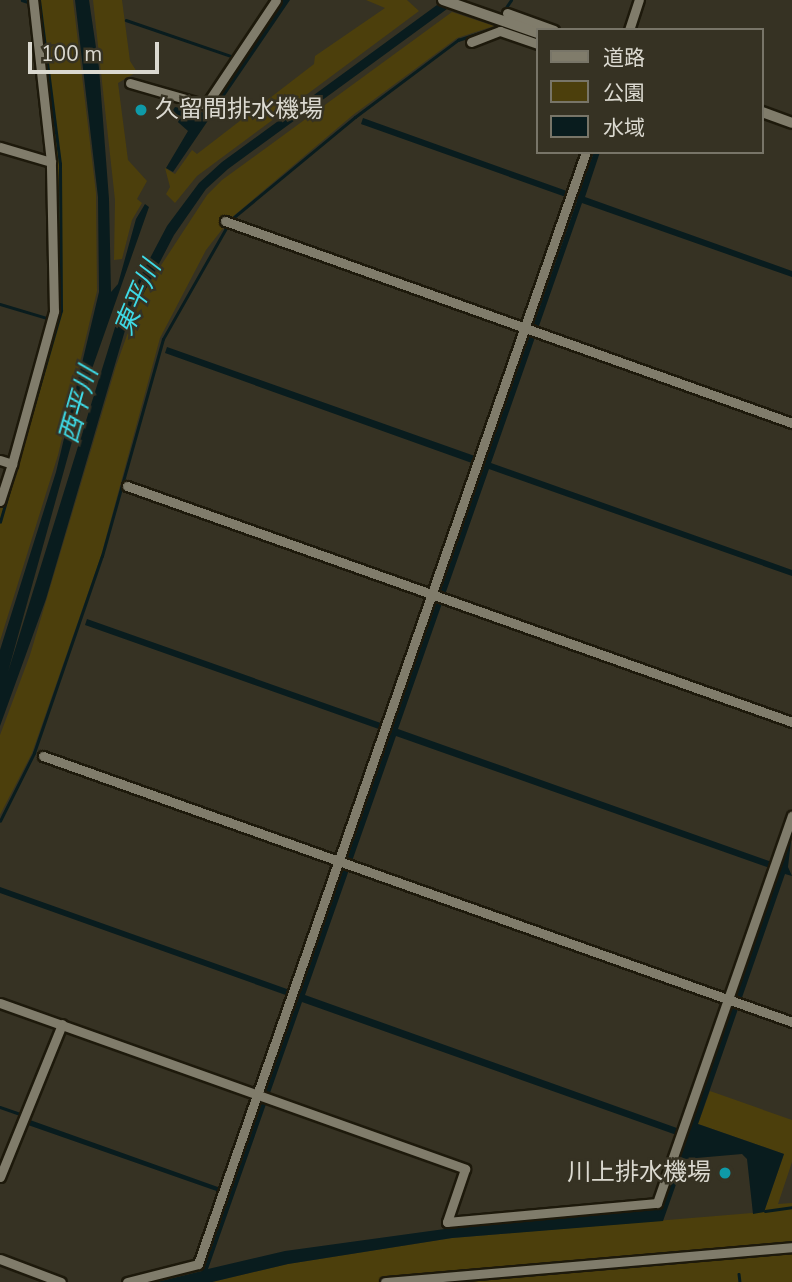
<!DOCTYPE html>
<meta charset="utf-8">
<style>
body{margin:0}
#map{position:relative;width:792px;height:1282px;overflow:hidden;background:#363223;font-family:"Nunito Sans","Noto Sans JP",sans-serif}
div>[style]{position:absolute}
.green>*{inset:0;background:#4c3f0c}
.water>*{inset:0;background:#091c1e}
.stream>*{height:2.5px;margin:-1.25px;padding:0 1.25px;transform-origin:1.25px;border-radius:1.25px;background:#091c1e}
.roads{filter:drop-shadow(2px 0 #1d190b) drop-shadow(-2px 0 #1d190b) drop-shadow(0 2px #1d190b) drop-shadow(0 -2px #1d190b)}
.minor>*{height:9px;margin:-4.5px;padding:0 4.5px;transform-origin:4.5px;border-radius:4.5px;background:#807c6b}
.tertiary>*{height:10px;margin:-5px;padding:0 5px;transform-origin:5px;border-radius:5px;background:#807c6b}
.dots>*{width:19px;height:19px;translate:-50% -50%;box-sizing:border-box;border:4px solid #363223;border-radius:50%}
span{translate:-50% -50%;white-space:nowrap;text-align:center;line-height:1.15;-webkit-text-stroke:5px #363223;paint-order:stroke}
.poi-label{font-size:24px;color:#dbd9d0}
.left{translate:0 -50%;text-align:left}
.right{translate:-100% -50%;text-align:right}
.water-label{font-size:26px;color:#3edae6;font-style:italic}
.legend{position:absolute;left:536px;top:28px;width:228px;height:126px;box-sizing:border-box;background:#363223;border:2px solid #787568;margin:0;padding:9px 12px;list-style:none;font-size:21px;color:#dbd9d0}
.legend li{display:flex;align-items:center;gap:14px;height:35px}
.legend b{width:35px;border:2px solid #787568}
.scale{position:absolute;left:28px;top:42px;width:131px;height:32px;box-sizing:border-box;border:4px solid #dbd9d0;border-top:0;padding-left:9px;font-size:21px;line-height:24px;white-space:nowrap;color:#dbd9d0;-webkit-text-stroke:5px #363223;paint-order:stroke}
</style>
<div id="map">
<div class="green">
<div style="clip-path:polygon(36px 0,73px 0,96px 193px,97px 291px,58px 455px,0 641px,0 509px,58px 311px,56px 165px)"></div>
<div style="clip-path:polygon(93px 0,122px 0,130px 61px,137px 72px,118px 83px,128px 160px,147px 181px,137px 199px,142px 203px,132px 220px,122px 259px,114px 260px,115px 200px)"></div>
<div style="clip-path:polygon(366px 0,407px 0,419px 11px,197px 176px,175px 203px,166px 194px,170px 187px,165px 168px,175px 174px,192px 150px,197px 154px,314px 64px,315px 56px,385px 8px)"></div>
<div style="clip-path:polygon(452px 12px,494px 26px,457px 38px,353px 115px,231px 218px,206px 250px,160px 338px,101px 556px,32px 753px,0 815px,0 735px,30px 655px,116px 366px,141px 296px,207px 195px,222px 180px)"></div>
<div style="clip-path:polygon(710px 1091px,792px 1120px,792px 1162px,778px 1204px,792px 1203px,792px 1282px,212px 1282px,288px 1264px,452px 1238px,764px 1212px,784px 1154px,698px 1124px)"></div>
</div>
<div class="water">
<div style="clip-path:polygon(75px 0,89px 0,99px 68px,109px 199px,111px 292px,118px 284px,136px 219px,145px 204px,149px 207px,93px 366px,8px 672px,117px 321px,167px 226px,199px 183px,222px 162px,437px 5px,447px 9px,228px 169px,206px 189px,174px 235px,126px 327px,46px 599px,0 726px,0 650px,56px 472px,99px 292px,98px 197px)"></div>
<div style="clip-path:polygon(282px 0,290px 0,173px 172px,166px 168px,188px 131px,170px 115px,175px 107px,206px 113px)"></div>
<div style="clip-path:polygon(evenodd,363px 118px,578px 195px,594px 152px,600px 152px,585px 197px,792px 271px,792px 277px,582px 203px,491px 463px,792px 570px,792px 576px,489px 469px,398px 729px,780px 865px,792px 833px,788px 867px,792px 876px,785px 874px,698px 1124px,784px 1154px,764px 1212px,753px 1214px,747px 1159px,742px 1154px,685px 1159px,663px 1221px,452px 1238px,288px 1264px,212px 1282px,157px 1282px,202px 1271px,228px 1195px,28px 1125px,30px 1120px,229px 1191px,297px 999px,0 893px,0 887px,298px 993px,390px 733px,85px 625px,87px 619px,392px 727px,483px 467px,165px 353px,167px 347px,486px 460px,577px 201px,361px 124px,363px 118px,396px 736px,778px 871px,688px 1132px,305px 995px,396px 736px,363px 118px,302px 1002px,685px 1138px,661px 1209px,452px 1228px,285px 1251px,208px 1269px,302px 1002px)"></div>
</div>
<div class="stream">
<div style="left:22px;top:0;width:6px;rotate:18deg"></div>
<div style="left:503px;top:12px;width:14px;rotate:-56deg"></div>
<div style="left:126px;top:20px;width:114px;rotate:18.9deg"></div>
<div style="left:233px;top:218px;width:158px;rotate:-39.6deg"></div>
<div style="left:355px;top:117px;width:129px;rotate:-36.8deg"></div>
<div style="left:458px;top:40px;width:40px;rotate:-18deg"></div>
<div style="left:0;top:304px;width:49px;rotate:16.6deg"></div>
<div style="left:0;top:522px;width:220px;rotate:-73.9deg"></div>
<div style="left:61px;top:311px;width:147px;rotate:-90.4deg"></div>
<div style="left:60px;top:164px;width:165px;rotate:-97.3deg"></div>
<div style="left:0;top:821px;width:76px;rotate:-63.4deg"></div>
<div style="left:34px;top:753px;width:208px;rotate:-71deg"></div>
<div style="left:102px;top:556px;width:225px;rotate:-74.3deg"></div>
<div style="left:163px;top:339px;width:128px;rotate:-60.4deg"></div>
<div style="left:0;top:1107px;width:24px;rotate:19deg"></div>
<div style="left:765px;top:1211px;width:27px;rotate:-8deg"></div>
<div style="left:739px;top:1274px;width:8px;rotate:83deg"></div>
</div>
<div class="roads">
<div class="minor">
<div style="left:507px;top:13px;width:50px;rotate:19.9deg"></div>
<div style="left:629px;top:30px;width:32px;rotate:-72deg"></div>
<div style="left:471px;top:42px;width:31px;rotate:-21deg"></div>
<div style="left:500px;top:31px;width:40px;rotate:18.9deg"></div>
<div style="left:130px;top:83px;width:79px;rotate:16.1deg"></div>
<div style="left:206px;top:105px;width:126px;rotate:-56.3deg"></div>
<div style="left:0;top:147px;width:53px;rotate:16.4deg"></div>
<div style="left:225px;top:221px;width:602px;rotate:19.61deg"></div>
<div style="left:0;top:460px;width:13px;rotate:18deg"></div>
<div style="left:12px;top:464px;width:39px;rotate:108deg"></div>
<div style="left:12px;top:464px;width:159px;rotate:-74.6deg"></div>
<div style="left:54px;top:311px;width:149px;rotate:-91.2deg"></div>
<div style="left:51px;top:162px;width:163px;rotate:-96.3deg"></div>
<div style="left:127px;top:486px;width:706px;rotate:19.54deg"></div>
<div style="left:43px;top:756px;width:795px;rotate:19.55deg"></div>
<div style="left:0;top:1003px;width:494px;rotate:19.6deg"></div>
<div style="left:465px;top:1169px;width:56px;rotate:108.8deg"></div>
<div style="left:447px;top:1222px;width:211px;rotate:-5.2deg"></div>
<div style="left:657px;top:1203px;width:410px;rotate:-70.8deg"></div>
<div style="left:0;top:1177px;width:165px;rotate:-67.9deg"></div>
<div style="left:0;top:1259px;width:65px;rotate:20.7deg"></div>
<div style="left:127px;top:1282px;width:73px;rotate:-14.2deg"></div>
<div style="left:198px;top:1264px;width:1178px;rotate:-70.77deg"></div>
<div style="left:385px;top:1282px;width:409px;rotate:-4.9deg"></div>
</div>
<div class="tertiary">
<div style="left:443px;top:0;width:101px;rotate:19.2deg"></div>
<div style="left:762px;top:112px;width:32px;rotate:20deg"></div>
</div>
</div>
<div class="dots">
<div style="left:141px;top:110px;background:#0f9aa8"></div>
<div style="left:725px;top:1173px;background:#0f9aa8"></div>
</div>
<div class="poi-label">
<span class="left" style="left:155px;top:110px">久留間排水機場</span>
<span class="right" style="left:711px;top:1173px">川上排水機場</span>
</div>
<div class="water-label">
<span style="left:138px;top:298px;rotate:-67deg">東平川</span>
<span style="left:79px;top:405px;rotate:-74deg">西平川</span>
</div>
<ul class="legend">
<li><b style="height:9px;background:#807c6b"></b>道路</li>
<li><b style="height:19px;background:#4c3f0c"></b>公園</li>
<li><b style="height:19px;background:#091c1e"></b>水域</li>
</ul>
<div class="scale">100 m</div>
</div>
